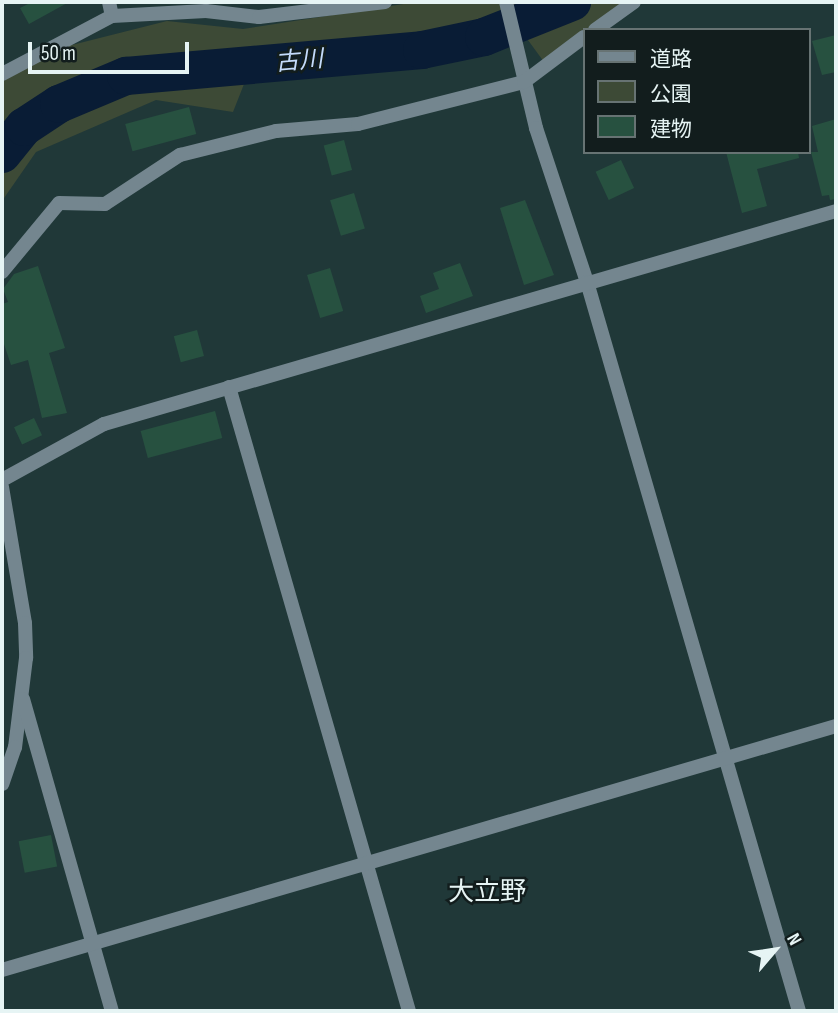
<!DOCTYPE html>
<meta charset="utf-8">
<style>
body{margin:0}
#map{position:relative;width:838px;height:1013px;overflow:hidden;background:#203838;font-family:"Sofia Sans Condensed","Noto Sans JP",sans-serif}
div>[style]{position:absolute}
.green>*{inset:0;background:#3d4a36}
.river>*{height:38px;margin:-19px;padding:0 19px;transform-origin:19px;border-radius:19px;background:#091c35}
.building>*{inset:0;background:#275140;transform-origin:0 0}
.minor>*{height:14px;margin:-7px;padding:0 7px;transform-origin:7px;border-radius:7px;background:#74868f}
.tertiary>*{height:14px;margin:-7px;padding:0 7px;transform-origin:7px;border-radius:7px;background:#74868f}
span{translate:-50% -50%;white-space:nowrap;text-align:center;line-height:1.15;-webkit-text-stroke:5px #121d1d;paint-order:stroke}
.water-label{font-size:24px;color:#c4dbfb;font-style:italic}
.quarter-label{font-size:26px;color:#e6f4f4}
.frame{position:absolute;inset:0;border:4px solid #e6f4f4;pointer-events:none}
.legend{position:absolute;left:583px;top:28px;width:228px;height:126px;box-sizing:border-box;background:#121d1d;border:2px solid #677373;margin:0;padding:9px 12px;list-style:none;font-size:21px;color:#e6f4f4}
.legend li{display:flex;align-items:center;gap:14px;height:35px}
.legend b{width:35px;border:2px solid #677373}
.north{position:absolute;left:740px;top:915px;width:70px;height:70px;-webkit-text-stroke:5px #121d1d;paint-order:stroke;rotate:61deg;font-size:19px;font-weight:700;line-height:28px;text-align:center;color:#e6f4f4}
.north::after{content:'';display:block;margin:auto;width:24px;height:32px;background:#e6f4f4;clip-path:polygon(50% 0,100% 100%,50% 72%,0 100%)}
.scale{position:absolute;left:28px;top:42px;width:161px;height:32px;box-sizing:border-box;border:4px solid #e6f4f4;border-top:0;padding-left:9px;font-size:21px;line-height:24px;white-space:nowrap;color:#e6f4f4;-webkit-text-stroke:5px #121d1d;paint-order:stroke}
</style>
<div id="map">
<div class="green">
<div style="clip-path:polygon(416px 2px,626px 2px,544px 62px,525px 36px,246px 79px,233px 112px,156px 100px,36px 152px,2px 201px,2px 77px,56px 49px,167px 21px,243px 29px)"></div>
</div>
<div class="river">
<div style="left:2px;top:154px;width:35px;rotate:-51deg"></div>
<div style="left:24px;top:127px;width:42px;rotate:-33.3deg"></div>
<div style="left:59px;top:104px;width:73px;rotate:-22.7deg"></div>
<div style="left:126px;top:76px;width:297px;rotate:-5deg"></div>
<div style="left:422px;top:50px;width:63px;rotate:-11.8deg"></div>
<div style="left:484px;top:37px;width:95px;rotate:-21.7deg"></div>
</div>
<div class="building">
<div style="clip-path:polygon(32px 2px,69px 2px,29px 24px,20px 8px)"></div>
<div style="clip-path:polygon(836px 35px,836px 72px,822px 75px,812px 41px)"></div>
<div style="left:189px;top:107px;width:28px;height:66px;rotate:75deg"></div>
<div style="clip-path:polygon(836px 119px,836px 199px,830px 200px,829px 195px,822px 196px,811px 152px,818px 152px,812px 126px)"></div>
<div style="left:344px;top:140px;width:31px;height:21px;rotate:75deg"></div>
<div style="clip-path:polygon(726px 152px,798px 152px,799px 158px,757px 169px,767px 206px,742px 213px)"></div>
<div style="left:621px;top:160px;width:31px;height:28px;rotate:65deg"></div>
<div style="left:354px;top:193px;width:37px;height:25px;rotate:73deg"></div>
<div style="clip-path:polygon(525px 200px,554px 275px,524px 285px,500px 208px)"></div>
<div style="clip-path:polygon(460px 263px,473px 296px,426px 313px,420px 296px,439px 289px,433px 273px)"></div>
<div style="clip-path:polygon(38px 266px,65px 348px,49px 353px,67px 413px,42px 418px,28px 360px,11px 365px,2px 338px,2px 304px,8px 302px,3px 289px,14px 274px)"></div>
<div style="left:330px;top:268px;width:45px;height:24px;rotate:73deg"></div>
<div style="left:197px;top:330px;width:27px;height:24px;rotate:75deg"></div>
<div style="left:215px;top:411px;width:28px;height:77px;rotate:75deg"></div>
<div style="left:34px;top:418px;width:19px;height:22px;rotate:65deg"></div>
<div style="left:51px;top:835px;width:32px;height:33px;rotate:79deg"></div>
</div>
<div class="minor">
<div style="left:109px;top:2px;width:14px;rotate:78deg"></div>
<div style="left:506px;top:2px;width:130px;rotate:76.6deg"></div>
<div style="left:536px;top:128px;width:162px;rotate:71.7deg"></div>
<div style="left:587px;top:282px;width:759px;rotate:73.79deg"></div>
<div style="left:595px;top:30px;width:48px;rotate:-35.7deg"></div>
<div style="left:2px;top:272px;width:89px;rotate:-50.4deg"></div>
<div style="left:59px;top:203px;width:46px;rotate:1.2deg"></div>
<div style="left:105px;top:204px;width:90px;rotate:-33.2deg"></div>
<div style="left:180px;top:155px;width:99px;rotate:-14deg"></div>
<div style="left:276px;top:131px;width:82px;rotate:-4.9deg"></div>
<div style="left:358px;top:124px;width:171px;rotate:-14.2deg"></div>
<div style="left:524px;top:82px;width:75px;rotate:-36.9deg"></div>
<div style="left:229px;top:387px;width:649px;rotate:73.91deg"></div>
<div style="left:2px;top:480px;width:116px;rotate:-28.8deg"></div>
<div style="left:104px;top:424px;width:762px;rotate:-16.22deg"></div>
<div style="left:2px;top:487px;width:138px;rotate:80.4deg"></div>
<div style="left:25px;top:623px;width:35px;rotate:88deg"></div>
<div style="left:26px;top:658px;width:90px;rotate:97deg"></div>
<div style="left:15px;top:747px;width:39px;rotate:109deg"></div>
<div style="left:23px;top:699px;width:324px;rotate:74.1deg"></div>
<div style="left:2px;top:970px;width:869px;rotate:-16.31deg"></div>
</div>
<div class="tertiary">
<div style="left:2px;top:74px;width:124px;rotate:-27.8deg"></div>
<div style="left:112px;top:16px;width:94px;rotate:-3deg"></div>
<div style="left:206px;top:11px;width:53px;rotate:6.5deg"></div>
<div style="left:259px;top:17px;width:127px;rotate:-6.8deg"></div>
</div>
<div class="water-label">
<span style="left:299px;top:61px;rotate:-5deg">古川</span>
</div>
<div class="quarter-label">
<span style="left:487px;top:893px">大立野</span>
</div>
<div class="frame"></div>
<ul class="legend">
<li><b style="height:9px;background:#74868f"></b>道路</li>
<li><b style="height:19px;background:#3d4a36"></b>公園</li>
<li><b style="height:19px;background:#275140"></b>建物</li>
</ul>
<div class="north">N</div>
<div class="scale">50 m</div>
</div>
